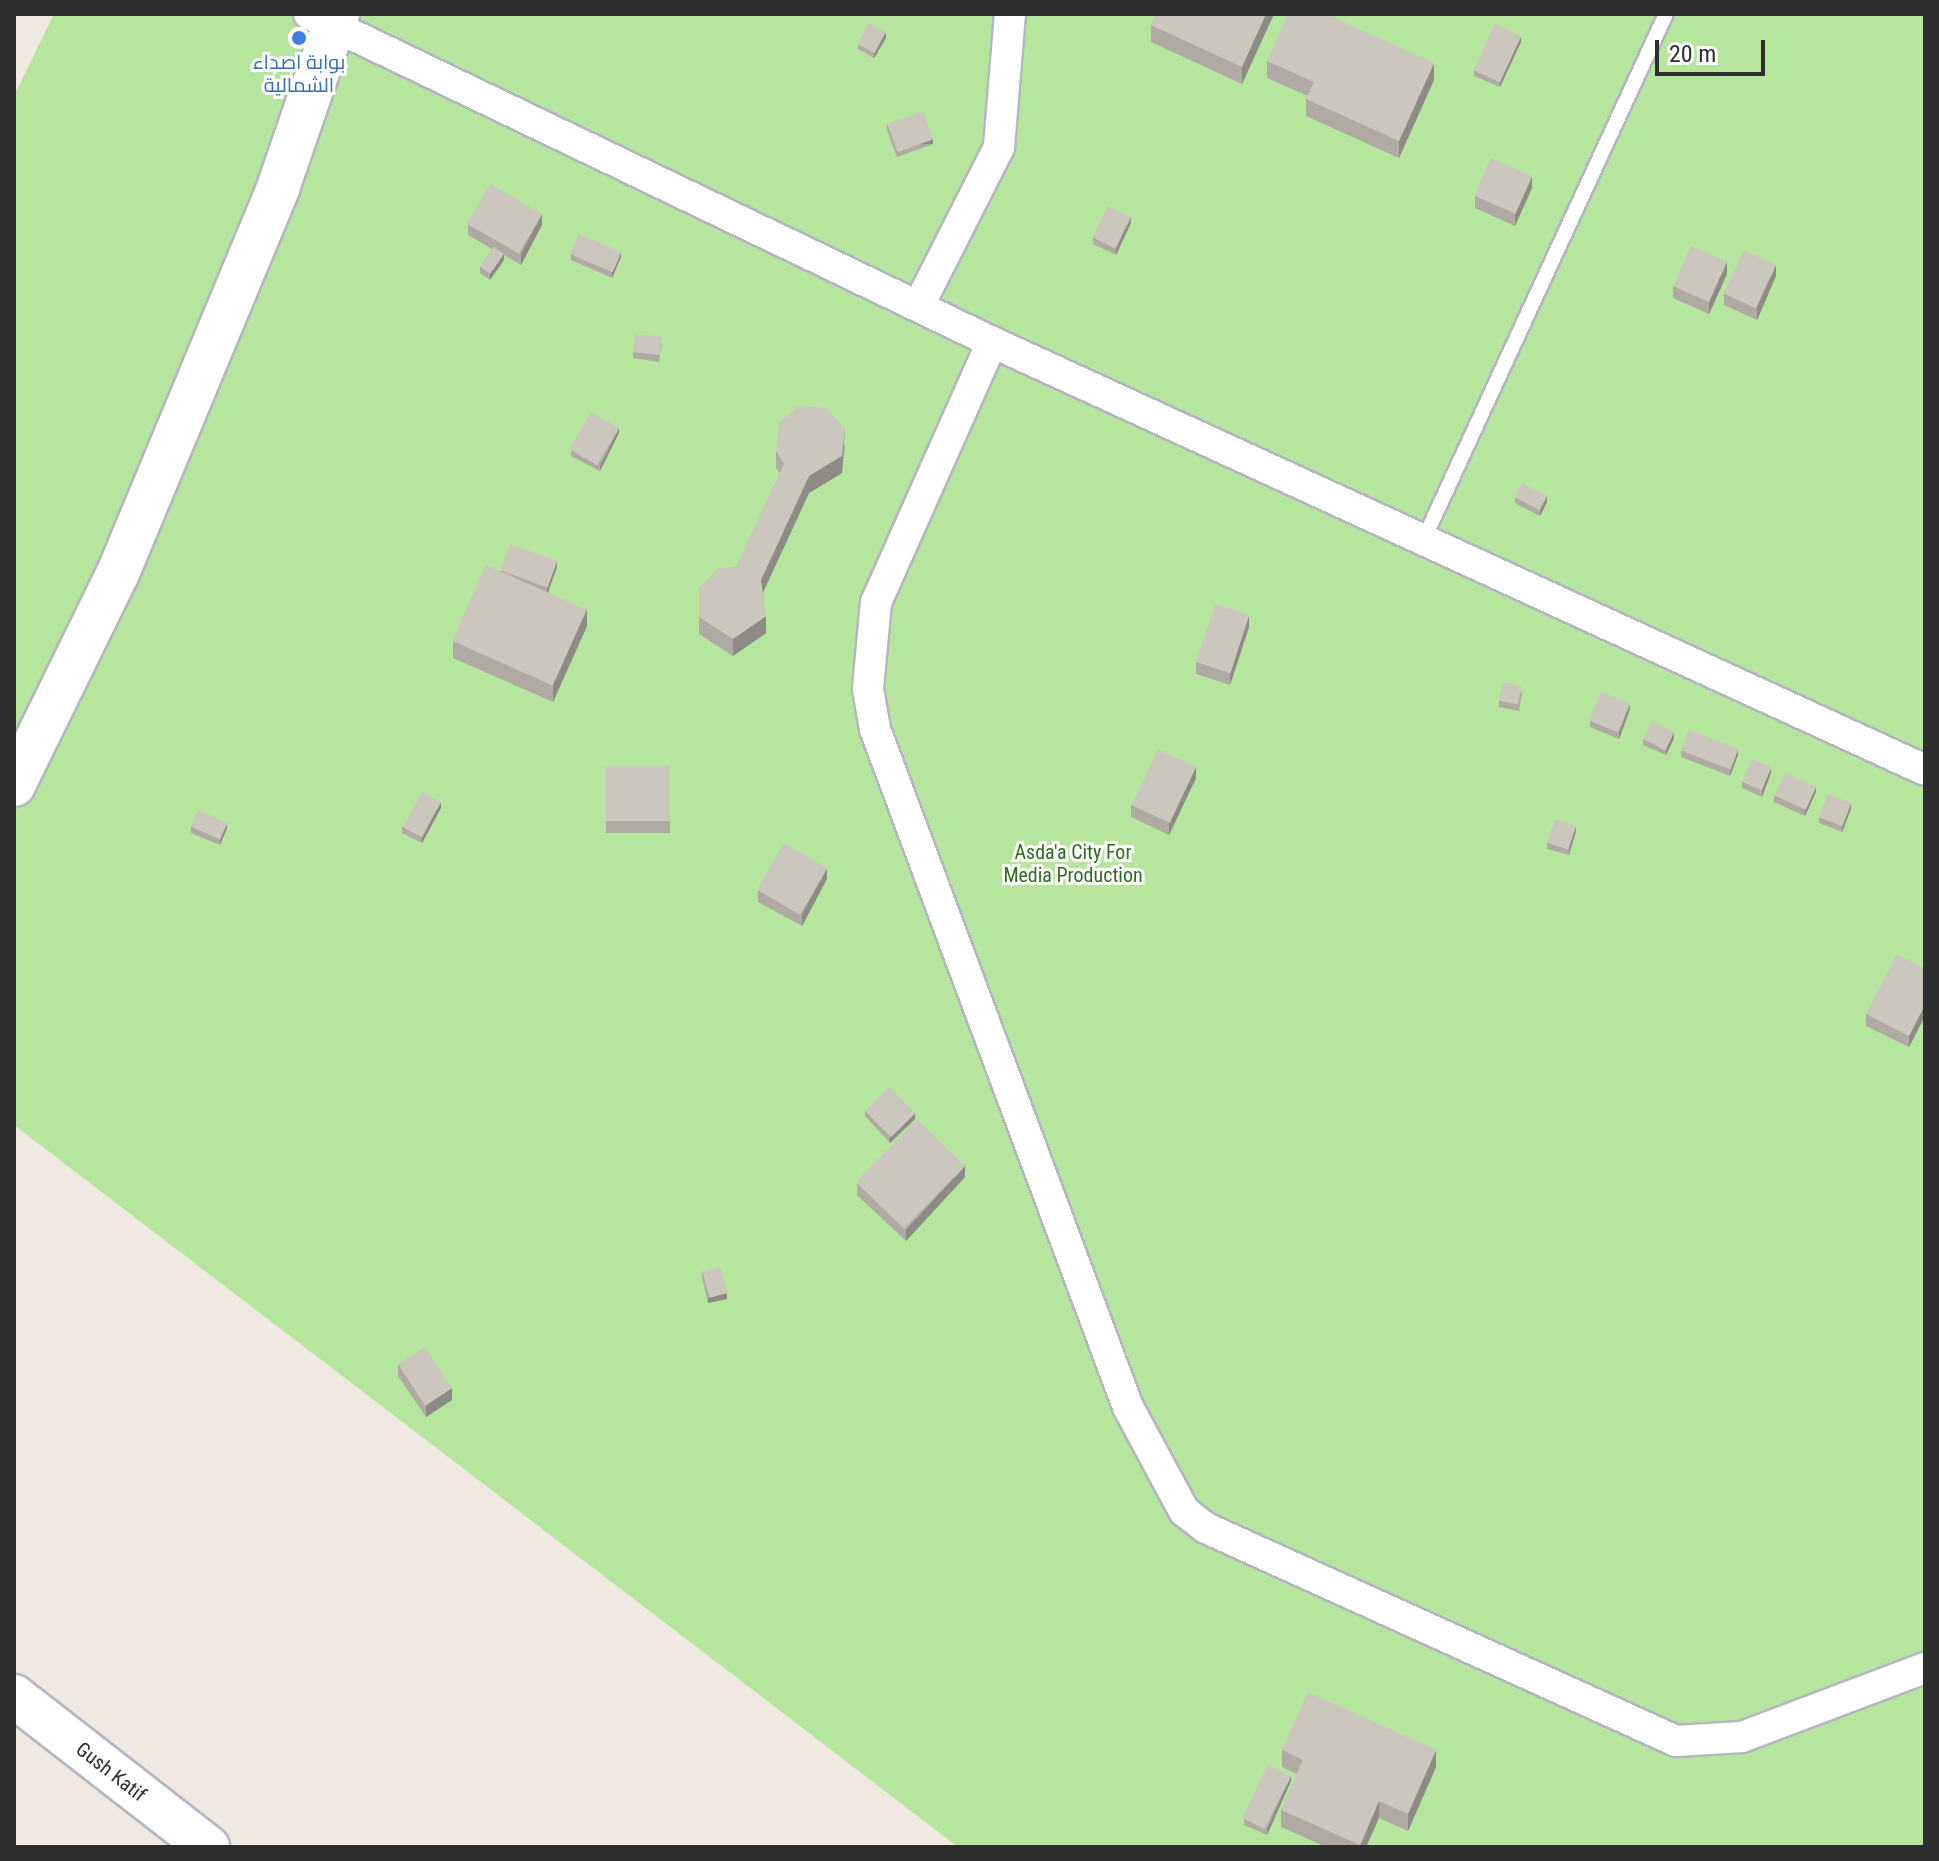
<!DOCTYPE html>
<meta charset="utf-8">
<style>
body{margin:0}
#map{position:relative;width:1939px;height:1861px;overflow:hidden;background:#efe9e1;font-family:"Roboto Condensed",Cairo,sans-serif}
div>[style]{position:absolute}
.green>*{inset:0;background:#b6e59e}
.roads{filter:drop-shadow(2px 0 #b4b7c1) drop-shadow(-2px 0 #b4b7c1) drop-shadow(0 2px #b4b7c1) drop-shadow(0 -2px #b4b7c1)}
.service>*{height:14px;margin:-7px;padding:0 7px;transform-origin:7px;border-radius:7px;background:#fff}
.minor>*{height:30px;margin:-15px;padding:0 15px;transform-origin:15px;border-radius:15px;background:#fff}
.secondary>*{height:42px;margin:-21px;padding:0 21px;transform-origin:21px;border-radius:21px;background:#fff}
.wall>*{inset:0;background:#afaba4;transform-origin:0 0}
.shaded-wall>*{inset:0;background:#8e8b86;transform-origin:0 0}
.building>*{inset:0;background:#cbc7bf;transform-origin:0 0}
.dots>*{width:22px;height:22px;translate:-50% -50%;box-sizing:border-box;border:4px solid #fff;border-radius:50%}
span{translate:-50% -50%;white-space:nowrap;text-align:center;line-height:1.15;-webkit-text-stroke:6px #fff;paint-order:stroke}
.shop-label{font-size:20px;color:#366cbe}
.park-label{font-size:20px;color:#2c6e1b}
.street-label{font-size:20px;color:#2e2e2e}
.frame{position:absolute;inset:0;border:16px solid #2e2e2e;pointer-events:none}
.scale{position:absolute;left:1655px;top:40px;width:110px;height:36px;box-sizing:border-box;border:4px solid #2e2e2e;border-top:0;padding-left:10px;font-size:24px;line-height:28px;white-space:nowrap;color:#2e2e2e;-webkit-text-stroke:6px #fff;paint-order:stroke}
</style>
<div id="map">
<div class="green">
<div style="clip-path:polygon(54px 14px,1925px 14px,1925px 1847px,958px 1847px,14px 1125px,14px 96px)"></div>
</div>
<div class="roads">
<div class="service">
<div style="left:1423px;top:541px;width:580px;rotate:-65.25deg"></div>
</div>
<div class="minor">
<div style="left:309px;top:14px;width:758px;rotate:25.65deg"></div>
<div style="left:992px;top:342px;width:1026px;rotate:24.64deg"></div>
<div style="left:919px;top:305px;width:177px;rotate:-63.1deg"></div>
<div style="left:999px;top:147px;width:133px;rotate:-85.3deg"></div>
<div style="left:992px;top:342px;width:285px;rotate:114deg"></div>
<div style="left:876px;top:602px;width:87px;rotate:95.3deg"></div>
<div style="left:868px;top:689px;width:41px;rotate:80.1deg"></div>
<div style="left:875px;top:729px;width:724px;rotate:69.54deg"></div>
<div style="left:1128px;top:1407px;width:118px;rotate:61.7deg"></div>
<div style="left:1184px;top:1511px;width:28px;rotate:38deg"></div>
<div style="left:1206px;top:1528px;width:516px;rotate:24.38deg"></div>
<div style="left:1676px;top:1741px;width:66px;rotate:-3.5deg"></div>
<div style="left:1742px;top:1737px;width:196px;rotate:-20.7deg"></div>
</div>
<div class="secondary">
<div style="left:14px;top:785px;width:236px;rotate:-63.9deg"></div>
<div style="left:118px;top:573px;width:417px;rotate:-67.4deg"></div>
<div style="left:278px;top:188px;width:184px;rotate:-71deg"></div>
<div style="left:14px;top:1696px;width:246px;rotate:37.9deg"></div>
</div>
</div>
<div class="wall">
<div style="clip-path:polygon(1274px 14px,1242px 84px,1151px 42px,1151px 25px)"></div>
<div style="clip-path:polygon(886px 38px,874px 58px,858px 49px,858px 44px)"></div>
<div style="clip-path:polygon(1521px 42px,1500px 87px,1474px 76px,1474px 70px)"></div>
<div style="clip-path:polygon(1267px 61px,1434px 80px,1399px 158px,1306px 116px,1306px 99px,1308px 96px,1267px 78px)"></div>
<div style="clip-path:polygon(887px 124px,933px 144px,897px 157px,887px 130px)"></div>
<div style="clip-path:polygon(1532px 188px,1515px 226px,1475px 208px,1475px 196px)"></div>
<div style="clip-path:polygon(1131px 223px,1116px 255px,1093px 244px,1093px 238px)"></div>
<div style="clip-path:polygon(468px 224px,542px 225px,521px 265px,504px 255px,504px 260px,490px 280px,480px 273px,480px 267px,492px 249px,468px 235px)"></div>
<div style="clip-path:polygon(571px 254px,621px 257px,612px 278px,571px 260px)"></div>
<div style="clip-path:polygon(1727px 274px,1709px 314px,1673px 298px,1673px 286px)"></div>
<div style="clip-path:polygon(1776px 276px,1757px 320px,1724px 305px,1724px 294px)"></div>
<div style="clip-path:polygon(662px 343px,659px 362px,633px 358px,633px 352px)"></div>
<div style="clip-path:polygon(619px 433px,600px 471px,571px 456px,571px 450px)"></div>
<div style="clip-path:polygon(845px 446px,842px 473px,809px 493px,763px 592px,766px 633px,733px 656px,699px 634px,699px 588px,737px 566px,780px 473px,776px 468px,776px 451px)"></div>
<div style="clip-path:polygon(1515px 497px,1547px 502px,1540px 516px,1515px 503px)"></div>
<div style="clip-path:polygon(557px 567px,548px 592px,587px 626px,553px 702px,453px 658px,453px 641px,501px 571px)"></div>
<div style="clip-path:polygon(1249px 627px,1230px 685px,1196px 674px,1196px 662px)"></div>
<div style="clip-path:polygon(1522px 692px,1519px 711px,1499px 707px,1499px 701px)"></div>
<div style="clip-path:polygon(1630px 709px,1619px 739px,1590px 727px,1590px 721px)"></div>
<div style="clip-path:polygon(1674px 738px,1666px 755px,1643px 745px,1643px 739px)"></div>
<div style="clip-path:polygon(1681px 751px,1738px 755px,1730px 776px,1681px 757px)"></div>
<div style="left:606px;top:766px;width:64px;height:67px"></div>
<div style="clip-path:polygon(1771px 773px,1762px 797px,1742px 788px,1742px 782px)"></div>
<div style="clip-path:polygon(1196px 778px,1169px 835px,1131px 817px,1131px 805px)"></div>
<div style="clip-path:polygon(1816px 792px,1805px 816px,1774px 802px,1774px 796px)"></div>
<div style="clip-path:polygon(441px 808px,422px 843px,402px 833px,402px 827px)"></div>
<div style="clip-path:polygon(1851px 809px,1842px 832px,1819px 823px,1819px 817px)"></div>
<div style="clip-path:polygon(191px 827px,227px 828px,220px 845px,191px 833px)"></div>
<div style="clip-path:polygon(1576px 831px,1569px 855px,1547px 849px,1547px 843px)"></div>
<div style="clip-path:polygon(827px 879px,802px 926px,758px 902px,758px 890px)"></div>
<div style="clip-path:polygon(1925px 968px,1925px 1016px,1909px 1047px,1866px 1026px,1866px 1014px)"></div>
<div style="clip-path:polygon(865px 1111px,915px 1119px,890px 1143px,865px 1116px)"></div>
<div style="clip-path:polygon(965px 1177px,906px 1241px,857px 1195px,857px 1184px)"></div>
<div style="clip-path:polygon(702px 1271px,727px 1299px,708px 1303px,702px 1277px)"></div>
<div style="clip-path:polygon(398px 1365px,452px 1400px,426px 1417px,398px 1376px)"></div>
<div style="clip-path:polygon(1282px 1750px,1436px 1767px,1408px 1831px,1379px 1818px,1366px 1847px,1326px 1847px,1281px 1827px,1281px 1810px,1297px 1774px,1282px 1767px)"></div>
<div style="clip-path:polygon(1291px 1781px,1267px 1835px,1244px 1825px,1244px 1819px)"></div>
</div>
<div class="shaded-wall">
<div style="clip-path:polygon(1266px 14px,1274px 14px,1242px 84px,1242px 67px)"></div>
<div style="clip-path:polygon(886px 32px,886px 38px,874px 58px,874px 52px)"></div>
<div style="clip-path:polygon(1521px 36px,1521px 42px,1500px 87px,1500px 81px)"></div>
<div style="clip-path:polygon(1434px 63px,1434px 80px,1399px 158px,1399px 141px)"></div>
<div style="left:933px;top:139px;width:5px;height:38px;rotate:90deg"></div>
<div style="clip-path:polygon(1532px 176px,1532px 188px,1515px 226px,1515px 214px)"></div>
<div style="clip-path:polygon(542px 214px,542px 225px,521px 265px,521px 254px)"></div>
<div style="clip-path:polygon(1131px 217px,1131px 223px,1116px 255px,1116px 249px)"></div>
<div style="clip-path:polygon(621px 252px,621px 257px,612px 278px,612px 272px)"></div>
<div style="clip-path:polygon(504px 254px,504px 260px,490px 280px,490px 274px)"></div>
<div style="clip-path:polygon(1727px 262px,1727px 274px,1709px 314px,1709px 303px)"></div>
<div style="clip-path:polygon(1776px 265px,1776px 276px,1757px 320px,1757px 308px)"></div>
<div style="clip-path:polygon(619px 428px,619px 433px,600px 471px,600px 466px)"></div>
<div style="clip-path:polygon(845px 429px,842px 473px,809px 493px,761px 597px,761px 580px,809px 476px)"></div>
<div style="clip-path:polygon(1547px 496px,1547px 502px,1540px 516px,1540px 510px)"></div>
<div style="clip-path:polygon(557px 561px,557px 567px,547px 595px,547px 589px)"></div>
<div style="clip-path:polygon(587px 609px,587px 626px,553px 702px,553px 685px)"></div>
<div style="clip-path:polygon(1249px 615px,1249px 627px,1230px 685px,1230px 674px)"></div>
<div style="clip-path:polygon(766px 616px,766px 633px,733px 656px,733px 639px)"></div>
<div style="clip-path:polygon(1630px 704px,1630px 709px,1619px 739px,1619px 733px)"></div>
<div style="clip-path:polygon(1674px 732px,1674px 738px,1666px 755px,1666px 750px)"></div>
<div style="clip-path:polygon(1738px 749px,1738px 755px,1730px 776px,1730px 770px)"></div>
<div style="clip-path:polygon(1196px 767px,1196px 778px,1169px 835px,1169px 823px)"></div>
<div style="clip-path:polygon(1771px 767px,1771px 773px,1762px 797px,1762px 791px)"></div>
<div style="clip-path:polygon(1816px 787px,1816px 792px,1805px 816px,1805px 810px)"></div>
<div style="clip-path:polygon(441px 802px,441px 808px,422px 843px,422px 838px)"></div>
<div style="clip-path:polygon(1851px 803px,1851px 809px,1842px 832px,1842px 826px)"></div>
<div style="clip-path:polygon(227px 823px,227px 828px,220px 845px,220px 840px)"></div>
<div style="clip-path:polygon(1576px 826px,1576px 831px,1569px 855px,1569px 849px)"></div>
<div style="clip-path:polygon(827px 868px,827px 879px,802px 926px,802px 914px)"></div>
<div style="clip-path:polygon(1925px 1005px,1925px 1016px,1909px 1047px,1909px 1036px)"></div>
<div style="clip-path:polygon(915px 1113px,915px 1119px,890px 1143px,890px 1137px)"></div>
<div style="clip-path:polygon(965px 1166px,965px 1177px,906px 1241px,906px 1230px)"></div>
<div style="clip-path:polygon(727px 1293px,727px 1299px,708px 1303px,708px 1298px)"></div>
<div style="clip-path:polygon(452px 1388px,452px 1400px,426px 1417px,426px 1406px)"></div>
<div style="clip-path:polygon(1436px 1750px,1436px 1767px,1408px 1831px,1408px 1814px)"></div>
<div style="clip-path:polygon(1291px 1776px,1291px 1781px,1267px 1835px,1267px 1829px)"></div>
<div style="clip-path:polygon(1379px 1801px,1379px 1818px,1366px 1847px,1360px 1847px)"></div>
</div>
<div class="building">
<div style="clip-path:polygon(1156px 14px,1266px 14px,1242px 67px,1151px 25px)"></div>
<div style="clip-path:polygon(1288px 14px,1326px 14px,1434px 63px,1399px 141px,1306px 99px,1314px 82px,1267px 61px)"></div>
<div style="left:869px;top:23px;width:19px;height:24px;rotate:28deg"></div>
<div style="left:1495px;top:24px;width:29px;height:51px;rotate:25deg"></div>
<div style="left:923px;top:111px;width:30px;height:38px;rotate:70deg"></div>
<div style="left:1491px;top:158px;width:45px;height:41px;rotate:24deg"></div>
<div style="left:490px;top:184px;width:60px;height:46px;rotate:30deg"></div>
<div style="left:1108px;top:206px;width:25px;height:35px;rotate:26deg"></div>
<div style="left:579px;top:234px;width:46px;height:22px;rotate:23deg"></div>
<div style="left:1691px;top:246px;width:39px;height:44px;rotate:24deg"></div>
<div style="left:494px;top:247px;width:12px;height:24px;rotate:35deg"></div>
<div style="left:1744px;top:250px;width:35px;height:48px;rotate:25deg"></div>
<div style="left:635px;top:334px;width:27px;height:18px;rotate:6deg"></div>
<div style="clip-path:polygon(799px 406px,827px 408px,845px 429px,842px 456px,809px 476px,761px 580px,766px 616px,733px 639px,699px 617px,699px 588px,718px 569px,737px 566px,784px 464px,776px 451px,779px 423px)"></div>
<div style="left:591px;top:412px;width:32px;height:43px;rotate:30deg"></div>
<div style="left:1522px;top:483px;width:28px;height:16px;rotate:27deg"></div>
<div style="left:510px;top:544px;width:50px;height:28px;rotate:20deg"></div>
<div style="left:486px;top:565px;width:110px;height:83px;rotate:24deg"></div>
<div style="left:1215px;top:604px;width:36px;height:61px;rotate:18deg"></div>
<div style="left:1503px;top:682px;width:19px;height:19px;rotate:12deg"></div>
<div style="left:1601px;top:692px;width:31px;height:31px;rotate:22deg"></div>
<div style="left:1652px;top:721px;width:25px;height:20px;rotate:27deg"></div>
<div style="left:1689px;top:730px;width:53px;height:22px;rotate:21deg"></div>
<div style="left:1158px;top:749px;width:42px;height:62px;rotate:25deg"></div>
<div style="left:1752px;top:759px;width:21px;height:25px;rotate:23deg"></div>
<div style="left:606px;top:766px;width:64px;height:55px"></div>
<div style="left:1785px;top:773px;width:34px;height:25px;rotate:24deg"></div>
<div style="left:422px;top:792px;width:21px;height:40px;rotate:28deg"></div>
<div style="left:1828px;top:794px;width:25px;height:25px;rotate:21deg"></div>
<div style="left:198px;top:810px;width:32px;height:18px;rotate:24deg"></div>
<div style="left:1555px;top:819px;width:22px;height:25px;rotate:18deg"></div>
<div style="left:784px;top:843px;width:50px;height:54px;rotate:30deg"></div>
<div style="clip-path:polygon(1897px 954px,1925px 968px,1925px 1005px,1909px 1036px,1866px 1014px)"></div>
<div style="left:889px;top:1087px;width:37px;height:34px;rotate:45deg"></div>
<div style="left:917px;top:1119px;width:67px;height:88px;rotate:44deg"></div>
<div style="left:720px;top:1267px;width:27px;height:18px;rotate:75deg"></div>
<div style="left:425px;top:1347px;width:49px;height:32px;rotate:57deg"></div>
<div style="clip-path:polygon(1308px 1692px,1436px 1750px,1408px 1814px,1379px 1801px,1360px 1845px,1281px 1810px,1303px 1760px,1282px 1750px)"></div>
<div style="left:1268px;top:1765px;width:25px;height:59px;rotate:26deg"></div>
</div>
<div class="dots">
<div style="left:299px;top:38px;background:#3f7fe0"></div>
</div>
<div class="shop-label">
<span style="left:299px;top:74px">بوابة اصداء<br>الشمالية</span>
</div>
<div class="park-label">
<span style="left:1073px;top:864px">Asda'a City For<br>Media Production</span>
</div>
<div class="street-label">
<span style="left:111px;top:1772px;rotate:38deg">Gush Katif</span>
</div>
<div class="frame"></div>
<div class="scale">20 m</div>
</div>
